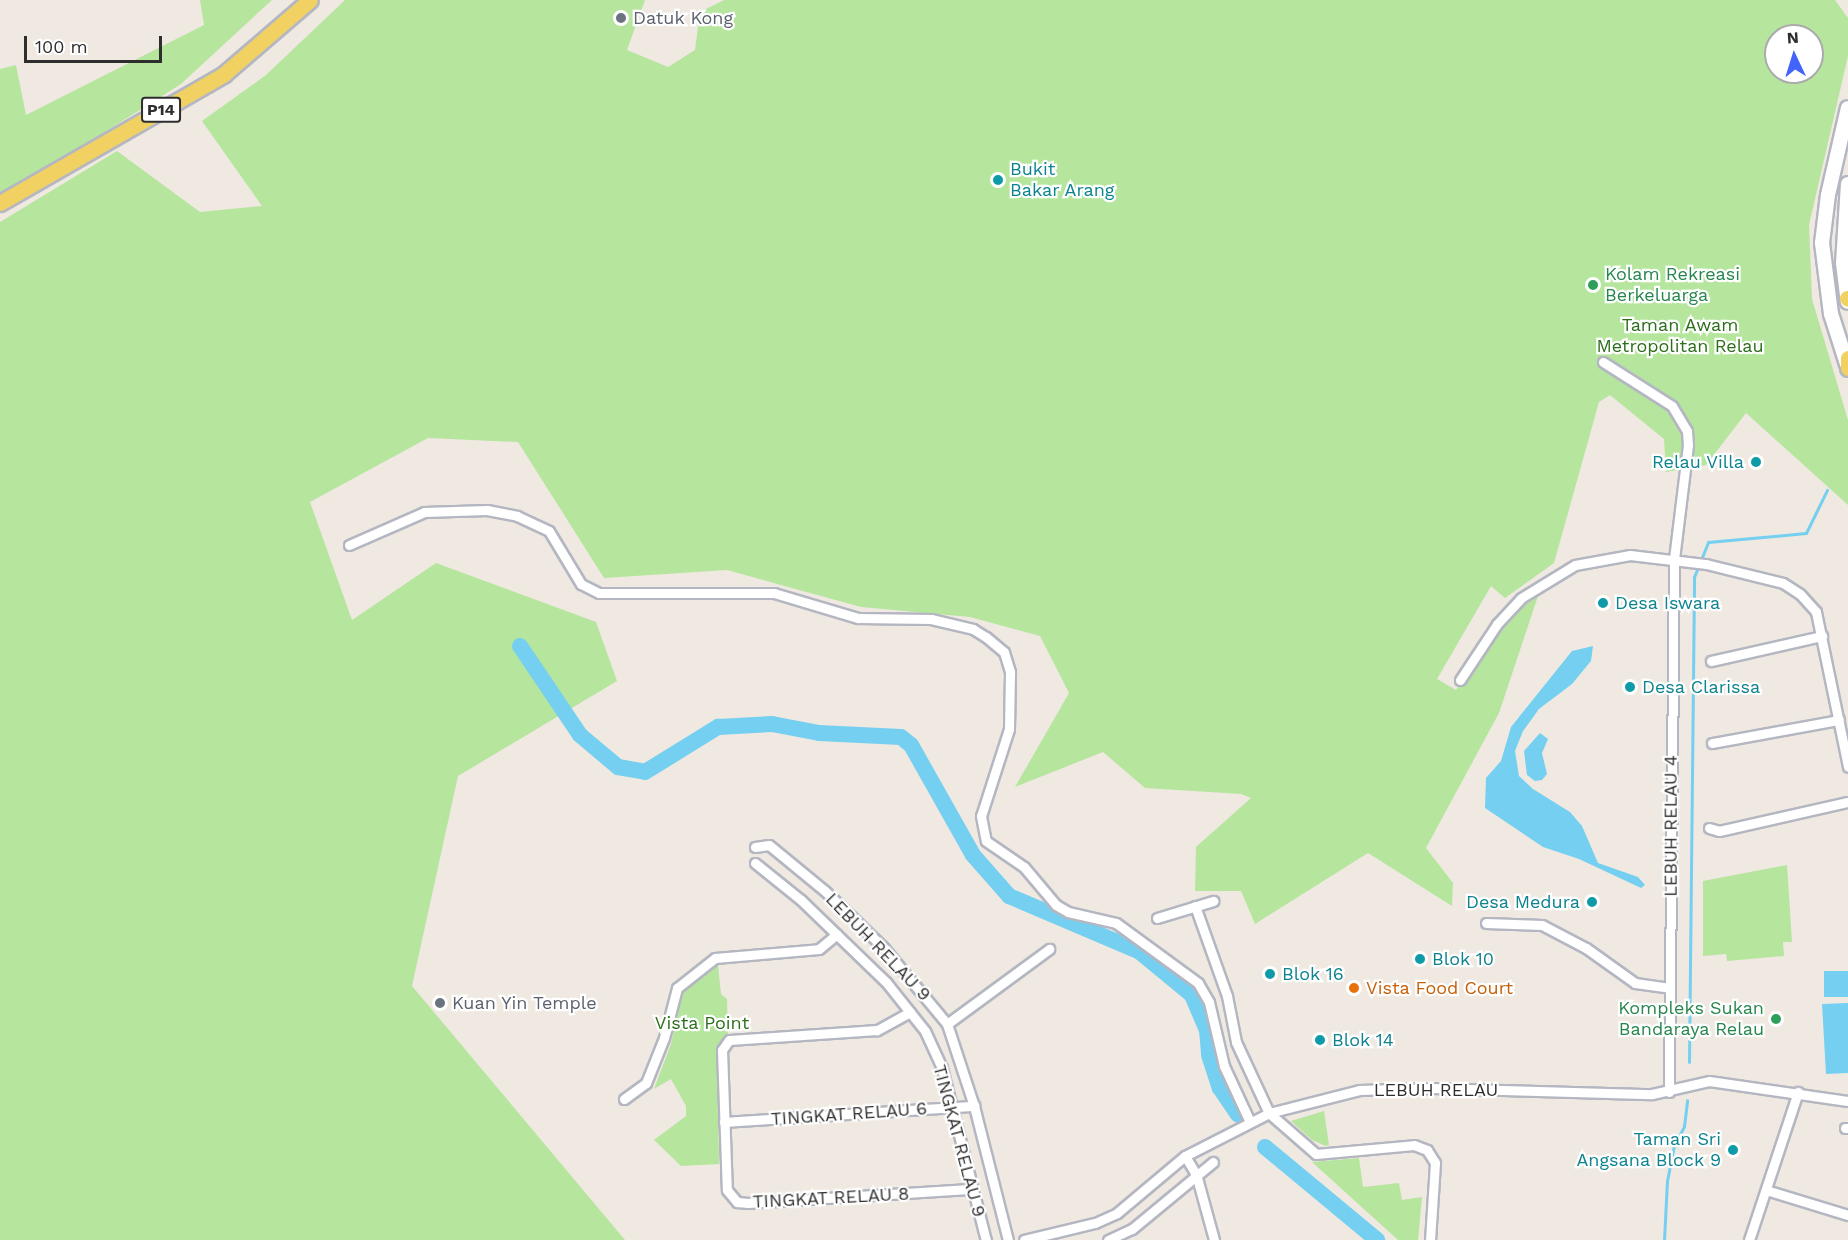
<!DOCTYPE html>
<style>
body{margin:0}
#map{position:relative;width:1848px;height:1240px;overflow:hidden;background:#efe9e1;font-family:"Work Sans",sans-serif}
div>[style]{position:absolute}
.green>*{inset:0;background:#b6e59e}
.water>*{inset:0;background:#75cff0;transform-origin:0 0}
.stream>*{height:3px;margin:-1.5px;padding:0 1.5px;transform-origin:1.5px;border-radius:1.5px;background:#75cff0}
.river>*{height:16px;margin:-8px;padding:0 8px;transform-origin:8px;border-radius:8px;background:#75cff0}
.roads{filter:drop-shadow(2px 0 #b4b7c1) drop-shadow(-2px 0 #b4b7c1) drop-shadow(0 2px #b4b7c1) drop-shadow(0 -2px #b4b7c1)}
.minor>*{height:9px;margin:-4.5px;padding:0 4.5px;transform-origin:4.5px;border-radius:4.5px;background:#fff}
.secondary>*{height:14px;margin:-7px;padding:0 7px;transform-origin:7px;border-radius:7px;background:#fff}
.primary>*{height:15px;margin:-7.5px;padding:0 7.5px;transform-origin:7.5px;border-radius:7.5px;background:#f2d163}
.dots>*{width:16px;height:16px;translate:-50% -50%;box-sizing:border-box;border:3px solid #fff;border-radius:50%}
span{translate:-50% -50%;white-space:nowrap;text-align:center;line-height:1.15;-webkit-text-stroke:4.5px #fff;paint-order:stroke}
.shield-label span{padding:2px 4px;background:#fff;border:2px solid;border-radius:4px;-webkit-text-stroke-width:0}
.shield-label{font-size:16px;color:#2e2e2e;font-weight:700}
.worship-label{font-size:18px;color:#5b616d}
.left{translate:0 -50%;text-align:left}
.culture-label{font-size:18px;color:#0d838f}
.right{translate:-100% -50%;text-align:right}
.leisure-label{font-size:18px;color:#27864d}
.park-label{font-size:18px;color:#2c6e1b}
.street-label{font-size:18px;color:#2e2e2e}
.food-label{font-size:18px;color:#c56008}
.north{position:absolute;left:1764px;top:24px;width:60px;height:60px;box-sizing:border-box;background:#fff;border:2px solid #ababab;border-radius:50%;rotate:356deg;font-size:16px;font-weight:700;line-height:24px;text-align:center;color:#2e2e2e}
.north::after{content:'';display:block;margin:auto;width:21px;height:27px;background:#4264fb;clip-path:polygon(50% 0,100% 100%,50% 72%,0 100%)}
.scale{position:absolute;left:24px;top:36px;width:138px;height:27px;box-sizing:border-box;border:3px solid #2e2e2e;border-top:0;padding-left:8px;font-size:18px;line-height:21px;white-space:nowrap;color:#2e2e2e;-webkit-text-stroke:4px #fff;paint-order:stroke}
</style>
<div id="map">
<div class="green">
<div style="clip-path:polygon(200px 0,272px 0,181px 84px,0 198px,0 69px,16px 65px,26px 115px,204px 25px)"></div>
<div style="clip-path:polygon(evenodd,345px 0,645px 0,627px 50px,668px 67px,695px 50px,700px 12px,724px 0,1835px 0,1848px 18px,1848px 56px,1809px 225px,1812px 299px,1848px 420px,1848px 505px,1746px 413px,1706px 465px,1666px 472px,1664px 439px,1610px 395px,1599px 402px,1554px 563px,1505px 598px,1491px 586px,1437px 679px,1456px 690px,1505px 619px,1538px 596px,1499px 713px,1426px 848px,1453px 883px,1452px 906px,1368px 853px,1255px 924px,1241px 891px,1195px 891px,1196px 847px,1251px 798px,1241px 794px,1145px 788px,1103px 752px,1015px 787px,1069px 693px,1040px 636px,970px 617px,861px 607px,727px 570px,604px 578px,518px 442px,428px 438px,310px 502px,352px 620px,436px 563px,596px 622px,617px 681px,458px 776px,412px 986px,625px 1240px,0 1240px,0 222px,117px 151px,200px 212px,262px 206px,202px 121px,266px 75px,345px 0,1776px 36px,1812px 36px,1812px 72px,1776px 72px,1776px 36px)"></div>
<div style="clip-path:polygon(1787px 865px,1792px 942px,1783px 942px,1784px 956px,1727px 961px,1726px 954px,1703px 956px,1703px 881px)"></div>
<div style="clip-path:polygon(718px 965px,721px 994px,727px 999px,728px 1035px,717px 1050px,719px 1164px,681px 1166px,654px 1140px,686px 1116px,686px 1106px,671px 1079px,654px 1089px,671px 1044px,682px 993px)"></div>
<div style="clip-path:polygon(1324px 1111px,1329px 1145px,1326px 1146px,1312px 1140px,1291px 1121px)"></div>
<div style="clip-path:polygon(1359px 1158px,1363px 1187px,1399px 1183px,1402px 1200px,1422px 1197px,1418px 1240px,1398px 1240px,1312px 1162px)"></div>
</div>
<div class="water">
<div style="clip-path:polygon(1593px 646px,1591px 661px,1572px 684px,1539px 709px,1523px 731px,1515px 751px,1519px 776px,1533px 789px,1570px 812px,1582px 826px,1598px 863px,1638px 877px,1645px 885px,1641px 888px,1579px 859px,1543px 847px,1485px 808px,1486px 778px,1501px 761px,1511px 727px,1572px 651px)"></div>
<div style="clip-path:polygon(1540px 733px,1548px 739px,1542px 753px,1547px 774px,1542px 780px,1535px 781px,1527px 775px,1524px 751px)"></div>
<div style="left:1848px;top:971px;width:26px;height:24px;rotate:90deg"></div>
<div style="clip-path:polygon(1848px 1003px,1848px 1073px,1826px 1074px,1822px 1004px)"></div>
</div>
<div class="stream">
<div style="left:1689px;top:1062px;width:485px;rotate:-89.4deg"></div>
<div style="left:1694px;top:577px;width:38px;rotate:-68deg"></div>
<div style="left:1708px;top:542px;width:98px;rotate:-5.2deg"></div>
<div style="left:1806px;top:533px;width:48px;rotate:-64deg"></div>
<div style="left:1664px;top:1240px;width:59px;rotate:-87.1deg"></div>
<div style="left:1667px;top:1181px;width:36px;rotate:-79deg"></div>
<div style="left:1674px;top:1146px;width:22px;rotate:-63deg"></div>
<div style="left:1684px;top:1126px;width:26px;rotate:-83deg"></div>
</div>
<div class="river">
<div style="left:520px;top:646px;width:107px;rotate:56deg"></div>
<div style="left:580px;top:735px;width:50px;rotate:40.1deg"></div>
<div style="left:618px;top:767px;width:27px;rotate:10deg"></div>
<div style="left:645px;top:772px;width:86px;rotate:-31.7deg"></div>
<div style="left:718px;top:727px;width:54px;rotate:-3.2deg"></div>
<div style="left:772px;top:724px;width:48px;rotate:10.8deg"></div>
<div style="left:819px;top:733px;width:82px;rotate:2.8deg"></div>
<div style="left:901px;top:737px;width:13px;rotate:39deg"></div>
<div style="left:911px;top:745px;width:126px;rotate:60.6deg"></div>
<div style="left:973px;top:855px;width:55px;rotate:48.7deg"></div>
<div style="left:1009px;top:896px;width:142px;rotate:23.1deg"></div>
<div style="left:1140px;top:952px;width:67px;rotate:39.6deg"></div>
<div style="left:1192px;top:995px;width:38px;rotate:67deg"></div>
<div style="left:1207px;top:1030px;width:25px;rotate:85deg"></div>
<div style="left:1209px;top:1055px;width:35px;rotate:72deg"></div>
<div style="left:1220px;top:1088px;width:32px;rotate:56deg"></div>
<div style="left:1265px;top:1147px;width:146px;rotate:39.7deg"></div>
</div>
<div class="roads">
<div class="minor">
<div style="left:1603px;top:362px;width:82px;rotate:32.5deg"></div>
<div style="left:1672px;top:406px;width:29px;rotate:59deg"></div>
<div style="left:1687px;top:431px;width:14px;rotate:86deg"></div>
<div style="left:1688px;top:445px;width:115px;rotate:97deg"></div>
<div style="left:1674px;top:559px;width:533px;rotate:90.54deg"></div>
<div style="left:349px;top:545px;width:82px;rotate:-23.7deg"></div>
<div style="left:424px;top:512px;width:63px;rotate:-1.8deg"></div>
<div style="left:487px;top:510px;width:31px;rotate:11deg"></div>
<div style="left:517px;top:516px;width:35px;rotate:25deg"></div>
<div style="left:549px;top:531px;width:62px;rotate:58.9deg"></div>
<div style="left:581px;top:584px;width:20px;rotate:27deg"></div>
<div style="left:599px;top:593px;width:175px"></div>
<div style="left:774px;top:593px;width:88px;rotate:16.6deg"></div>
<div style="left:858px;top:618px;width:73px;rotate:0.8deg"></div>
<div style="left:931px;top:619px;width:43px;rotate:13.4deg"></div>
<div style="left:973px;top:629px;width:15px;rotate:32deg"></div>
<div style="left:986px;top:637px;width:23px;rotate:40deg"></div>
<div style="left:1004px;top:652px;width:21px;rotate:73deg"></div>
<div style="left:1010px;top:672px;width:57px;rotate:91deg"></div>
<div style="left:1009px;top:729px;width:91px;rotate:107.8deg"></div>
<div style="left:981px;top:816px;width:25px;rotate:79deg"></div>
<div style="left:986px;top:841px;width:46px;rotate:34.4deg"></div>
<div style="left:1024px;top:867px;width:50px;rotate:49.9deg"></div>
<div style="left:1056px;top:905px;width:14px;rotate:30deg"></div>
<div style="left:1068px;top:912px;width:49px;rotate:12.9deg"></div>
<div style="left:1116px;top:923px;width:102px;rotate:36.2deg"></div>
<div style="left:1198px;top:983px;width:22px;rotate:60deg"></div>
<div style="left:1209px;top:1002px;width:66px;rotate:76.8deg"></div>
<div style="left:1224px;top:1066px;width:62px;rotate:65.1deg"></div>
<div style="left:1711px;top:661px;width:114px;rotate:-12.7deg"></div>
<div style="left:1460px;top:680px;width:67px;rotate:-56.5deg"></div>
<div style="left:1497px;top:624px;width:35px;rotate:-47deg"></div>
<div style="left:1521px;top:598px;width:63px;rotate:-31.4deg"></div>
<div style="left:1575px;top:565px;width:56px;rotate:-10.3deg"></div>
<div style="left:1630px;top:555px;width:77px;rotate:6.8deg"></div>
<div style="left:1706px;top:564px;width:79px;rotate:13.9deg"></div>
<div style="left:1783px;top:583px;width:20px;rotate:33deg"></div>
<div style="left:1800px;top:594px;width:24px;rotate:48deg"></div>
<div style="left:1816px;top:612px;width:158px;rotate:78.3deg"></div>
<div style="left:1712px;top:743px;width:129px;rotate:-10.3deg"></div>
<div style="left:1709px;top:828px;width:10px;rotate:17deg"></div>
<div style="left:1719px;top:831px;width:132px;rotate:-12.7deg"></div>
<div style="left:755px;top:847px;width:14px;rotate:-8deg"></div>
<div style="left:769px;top:845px;width:72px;rotate:39.4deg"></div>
<div style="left:825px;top:891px;width:82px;rotate:44deg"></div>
<div style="left:884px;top:948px;width:99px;rotate:50.3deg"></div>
<div style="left:947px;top:1024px;width:86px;rotate:71.8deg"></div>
<div style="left:974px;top:1106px;width:138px;rotate:75.8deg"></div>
<div style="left:755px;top:863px;width:59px;rotate:38.8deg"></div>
<div style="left:801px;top:900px;width:118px;rotate:44deg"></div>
<div style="left:886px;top:982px;width:63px;rotate:51.5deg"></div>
<div style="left:925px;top:1031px;width:41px;rotate:65.3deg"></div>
<div style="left:942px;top:1068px;width:178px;rotate:75.7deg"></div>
<div style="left:1195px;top:906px;width:96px;rotate:70.4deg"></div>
<div style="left:1227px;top:996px;width:47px;rotate:78.9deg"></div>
<div style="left:1236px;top:1042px;width:78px;rotate:65.1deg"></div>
<div style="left:1269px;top:1113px;width:62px;rotate:41.1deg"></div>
<div style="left:1316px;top:1154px;width:98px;rotate:-5.2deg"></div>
<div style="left:1414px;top:1145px;width:14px;rotate:21deg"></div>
<div style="left:1427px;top:1150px;width:15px;rotate:58deg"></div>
<div style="left:1435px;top:1163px;width:77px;rotate:93.7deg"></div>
<div style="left:1157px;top:918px;width:59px;rotate:-16.9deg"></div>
<div style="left:1486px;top:923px;width:56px;rotate:2deg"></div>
<div style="left:1542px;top:925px;width:50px;rotate:27.6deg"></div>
<div style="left:1586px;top:948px;width:60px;rotate:35.5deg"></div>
<div style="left:1635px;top:983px;width:35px;rotate:8deg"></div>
<div style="left:910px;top:1012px;width:38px;rotate:151deg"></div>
<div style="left:877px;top:1030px;width:148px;rotate:176.1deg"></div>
<div style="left:729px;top:1040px;width:12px;rotate:125deg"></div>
<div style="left:722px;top:1050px;width:140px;rotate:88deg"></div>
<div style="left:727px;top:1190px;width:16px;rotate:50deg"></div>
<div style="left:737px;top:1202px;width:11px;rotate:5deg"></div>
<div style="left:748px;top:1203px;width:225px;rotate:-3.6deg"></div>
<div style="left:947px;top:1024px;width:127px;rotate:-36.3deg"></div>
<div style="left:624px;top:1099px;width:27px;rotate:-36deg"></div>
<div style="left:646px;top:1083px;width:48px;rotate:-68.2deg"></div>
<div style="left:664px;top:1038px;width:52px;rotate:-75.4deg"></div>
<div style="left:677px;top:988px;width:48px;rotate:-38.3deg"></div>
<div style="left:715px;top:958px;width:104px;rotate:-4.9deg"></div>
<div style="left:819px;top:949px;width:23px;rotate:-40deg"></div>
<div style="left:724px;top:1122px;width:251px;rotate:-3.7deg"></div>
<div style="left:1845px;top:1128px;width:3px"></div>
<div style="left:1185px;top:1156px;width:21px;rotate:59deg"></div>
<div style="left:1196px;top:1174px;width:68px;rotate:74.7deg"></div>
<div style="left:1766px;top:1190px;width:86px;rotate:17deg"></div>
<div style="left:1024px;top:1240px;width:73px;rotate:-13.5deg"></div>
<div style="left:1095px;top:1223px;width:24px;rotate:-24deg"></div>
<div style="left:1117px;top:1213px;width:89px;rotate:-40deg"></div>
<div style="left:1185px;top:1156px;width:94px;rotate:-27.1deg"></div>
<div style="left:1269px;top:1113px;width:93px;rotate:-14.3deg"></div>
<div style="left:1359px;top:1090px;width:73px;rotate:-1.6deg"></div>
<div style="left:1432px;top:1088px;width:220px;rotate:1.6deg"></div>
<div style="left:1652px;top:1094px;width:58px;rotate:-12.8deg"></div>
<div style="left:1709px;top:1081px;width:140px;rotate:8.2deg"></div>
<div style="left:1108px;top:1240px;width:26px;rotate:-25deg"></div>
<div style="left:1132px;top:1229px;width:105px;rotate:-39.6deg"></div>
<div style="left:1749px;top:1240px;width:156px;rotate:-71.7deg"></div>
</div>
<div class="secondary">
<div style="left:1848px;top:184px;width:79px;rotate:93.6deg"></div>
<div style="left:1843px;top:263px;width:39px;rotate:83deg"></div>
<div style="left:1847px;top:364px;width:52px;rotate:-107.7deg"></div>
<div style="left:1831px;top:314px;width:72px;rotate:-97.2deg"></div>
<div style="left:1822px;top:243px;width:48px;rotate:-82.9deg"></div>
<div style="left:1828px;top:195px;width:89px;rotate:-77.1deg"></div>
</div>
<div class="primary">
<div style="left:0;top:203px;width:258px;rotate:-29.9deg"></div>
<div style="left:224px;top:74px;width:113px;rotate:-40.7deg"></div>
<div style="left:1847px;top:298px;width:1px;rotate:45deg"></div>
<div style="left:1848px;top:358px;width:10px;rotate:90deg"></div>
</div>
</div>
<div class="dots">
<div style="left:621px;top:18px;background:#6b7280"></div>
<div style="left:998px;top:180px;background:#0f9aa8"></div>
<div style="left:1593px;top:285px;background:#2e9e5b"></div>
<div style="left:1756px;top:462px;background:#0f9aa8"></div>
<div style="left:1603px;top:603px;background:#0f9aa8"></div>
<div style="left:1630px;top:687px;background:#0f9aa8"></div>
<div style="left:1592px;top:902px;background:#0f9aa8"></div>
<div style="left:1420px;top:959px;background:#0f9aa8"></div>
<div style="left:1270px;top:974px;background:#0f9aa8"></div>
<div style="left:1354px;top:988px;background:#e8710a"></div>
<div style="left:440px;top:1003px;background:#6b7280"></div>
<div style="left:1776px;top:1019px;background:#2e9e5b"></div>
<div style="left:1320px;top:1040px;background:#0f9aa8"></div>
<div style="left:1733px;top:1150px;background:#0f9aa8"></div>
</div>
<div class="shield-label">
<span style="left:161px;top:110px">P14</span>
</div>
<div class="worship-label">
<span class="left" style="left:633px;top:18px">Datuk Kong</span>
<span class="left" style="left:452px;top:1003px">Kuan Yin Temple</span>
</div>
<div class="culture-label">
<span class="left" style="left:1010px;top:180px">Bukit<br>Bakar Arang</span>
<span class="right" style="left:1744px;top:462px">Relau Villa</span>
<span class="left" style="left:1615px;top:603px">Desa Iswara</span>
<span class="left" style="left:1642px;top:687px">Desa Clarissa</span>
<span class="right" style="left:1580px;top:902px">Desa Medura</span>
<span class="left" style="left:1432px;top:959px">Blok 10</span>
<span class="left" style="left:1282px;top:974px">Blok 16</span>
<span class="left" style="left:1332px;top:1040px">Blok 14</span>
<span class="right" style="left:1721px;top:1150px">Taman Sri<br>Angsana Block 9</span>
</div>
<div class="leisure-label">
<span class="left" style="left:1605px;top:285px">Kolam Rekreasi<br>Berkeluarga</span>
<span class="right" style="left:1764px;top:1019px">Kompleks Sukan<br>Bandaraya Relau</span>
</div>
<div class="park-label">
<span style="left:1680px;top:336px">Taman Awam<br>Metropolitan Relau</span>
<span style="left:702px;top:1023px">Vista Point</span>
</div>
<div class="street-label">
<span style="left:1671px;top:826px;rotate:-90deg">LEBUH RELAU 4</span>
<span style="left:878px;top:947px;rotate:46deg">LEBUH RELAU 9</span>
<span style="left:1436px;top:1090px">LEBUH RELAU</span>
<span style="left:849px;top:1114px;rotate:-4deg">TINGKAT RELAU 6</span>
<span style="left:959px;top:1141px;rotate:75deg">TINGKAT RELAU 9</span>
<span style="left:831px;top:1198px;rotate:-3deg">TINGKAT RELAU 8</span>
</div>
<div class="food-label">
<span class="left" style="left:1366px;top:988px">Vista Food Court</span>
</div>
<div class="north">N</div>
<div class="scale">100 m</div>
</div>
